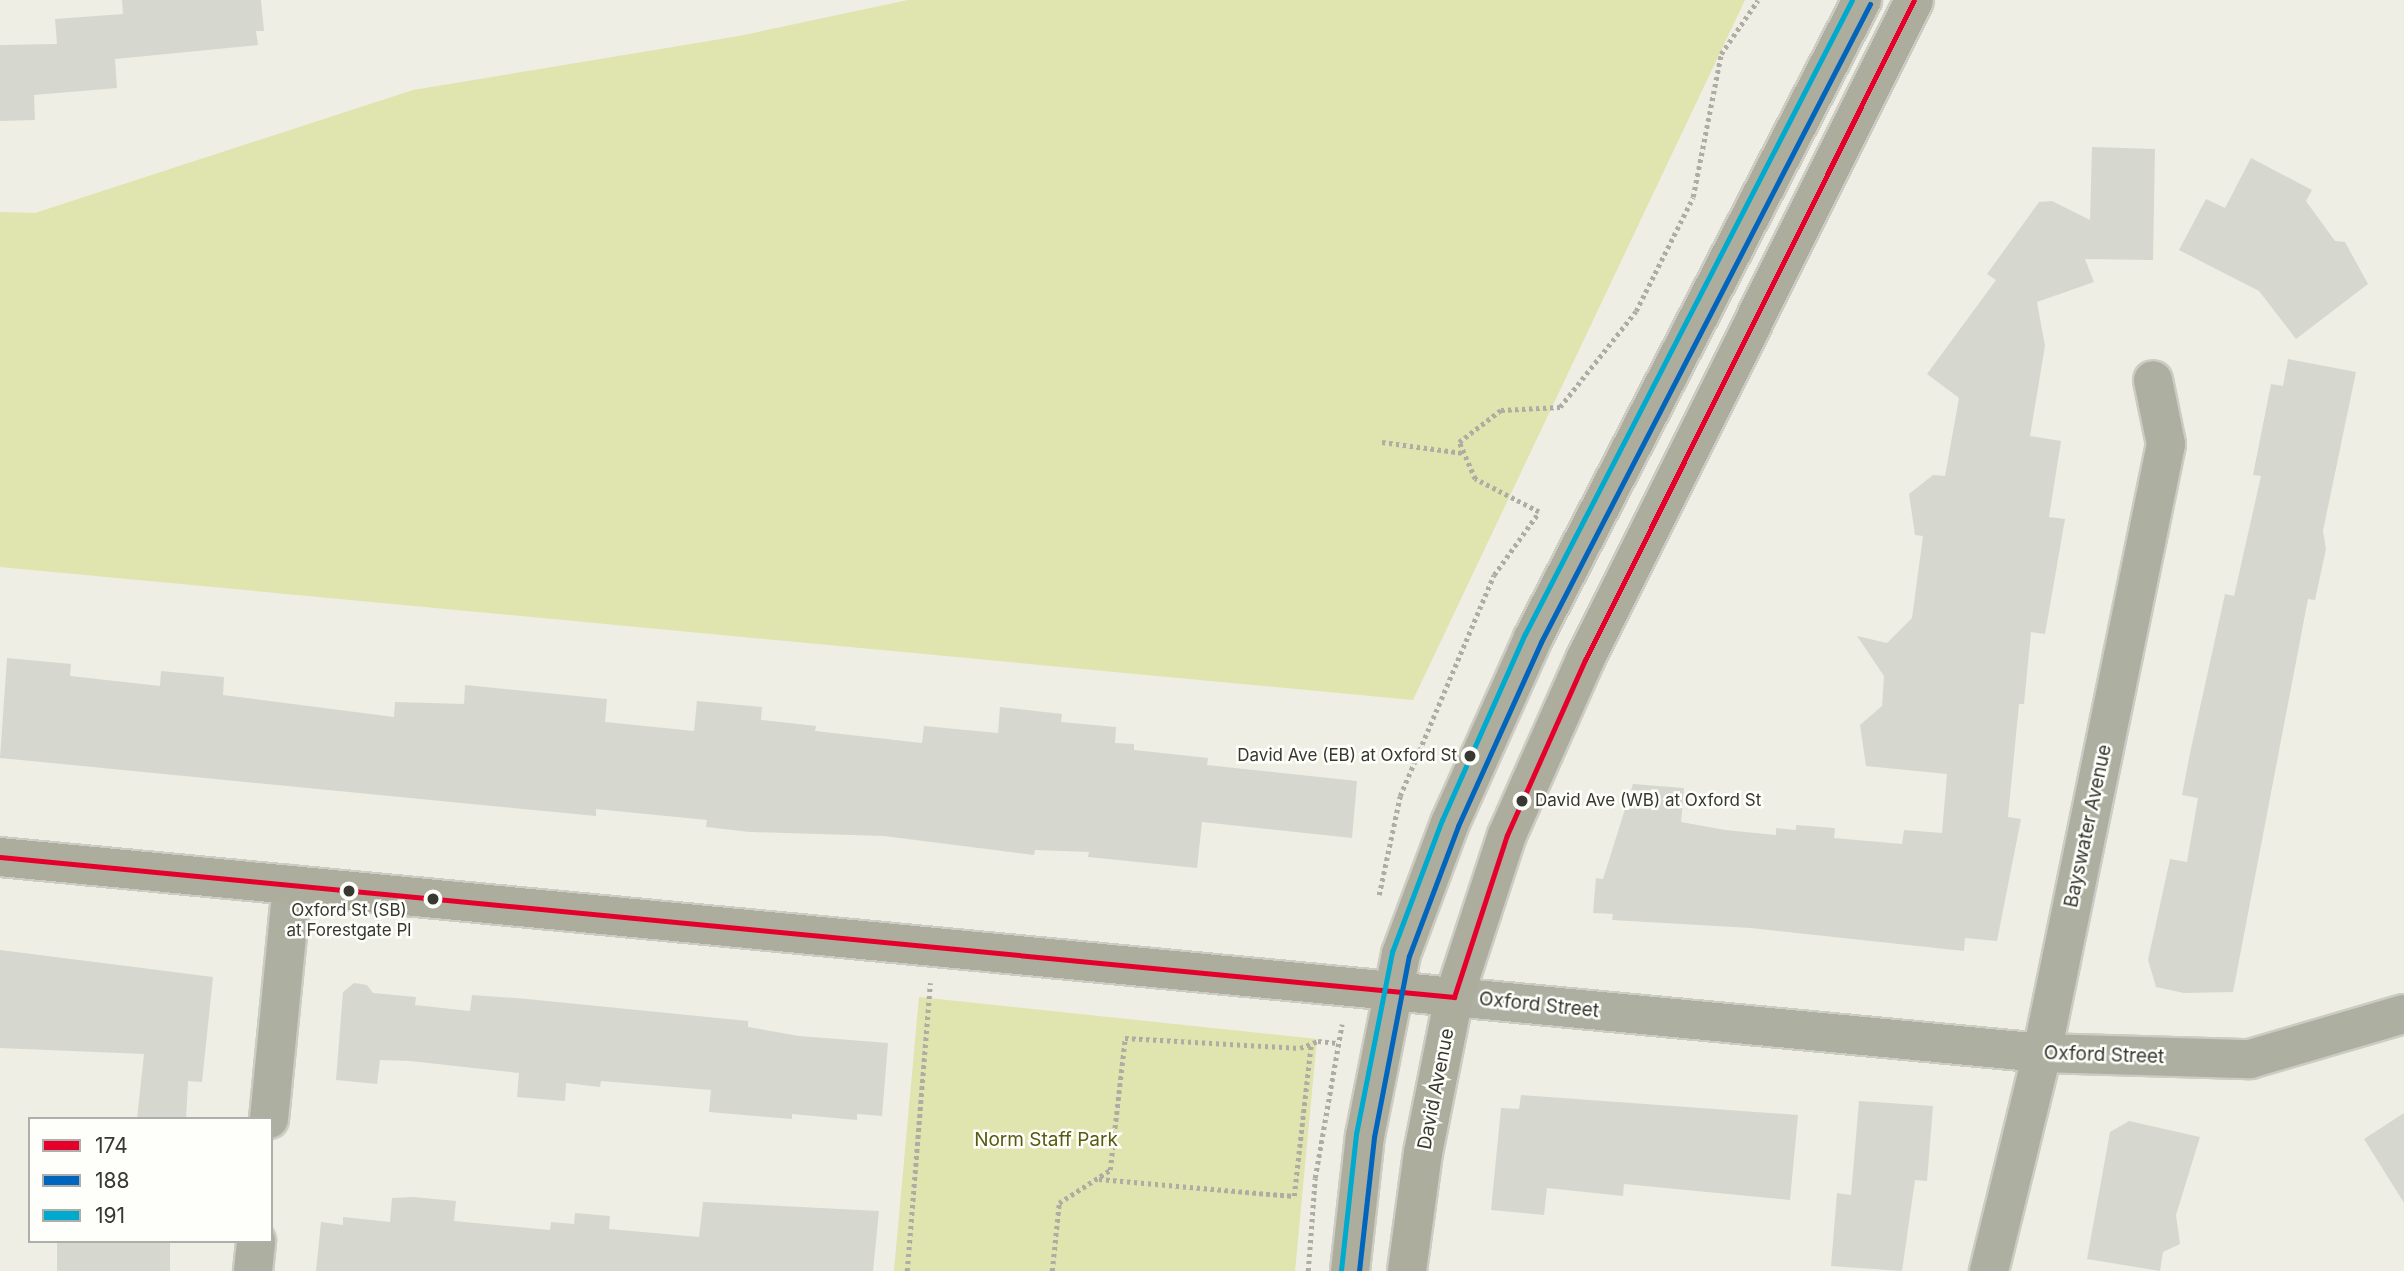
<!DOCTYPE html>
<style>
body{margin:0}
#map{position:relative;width:2404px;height:1271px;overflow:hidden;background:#eeeee4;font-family:Inter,sans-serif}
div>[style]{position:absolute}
.green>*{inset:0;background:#e0e4ae}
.building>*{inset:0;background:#d6d7ce;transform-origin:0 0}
.path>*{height:4.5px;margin-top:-2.25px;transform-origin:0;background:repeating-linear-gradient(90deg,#adada3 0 3.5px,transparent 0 7px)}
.roads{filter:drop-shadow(2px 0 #ccccc4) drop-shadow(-2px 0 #ccccc4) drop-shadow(0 2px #ccccc4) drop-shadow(0 -2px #ccccc4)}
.street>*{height:38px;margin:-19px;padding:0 19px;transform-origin:19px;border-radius:19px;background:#adafa1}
.secondary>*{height:38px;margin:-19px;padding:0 19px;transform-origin:19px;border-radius:19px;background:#adad9e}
.bus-1>*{height:5px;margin:-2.5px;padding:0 2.5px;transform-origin:2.5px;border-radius:2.5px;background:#e4002b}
.bus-2>*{height:5px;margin:-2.5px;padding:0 2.5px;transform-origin:2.5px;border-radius:2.5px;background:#0065bd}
.bus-3>*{height:5px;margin:-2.5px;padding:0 2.5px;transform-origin:2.5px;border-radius:2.5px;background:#00a9ce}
.dots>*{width:19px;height:19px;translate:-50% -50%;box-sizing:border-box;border:4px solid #fefffb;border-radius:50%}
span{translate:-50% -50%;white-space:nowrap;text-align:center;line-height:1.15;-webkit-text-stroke:5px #fefffb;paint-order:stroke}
.bus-label{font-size:17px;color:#373830}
.right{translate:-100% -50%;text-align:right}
.left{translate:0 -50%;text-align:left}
.street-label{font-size:19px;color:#373830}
.park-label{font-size:19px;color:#575b11}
.legend{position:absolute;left:28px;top:1117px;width:245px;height:126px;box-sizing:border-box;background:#fefffb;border:2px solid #aeafaa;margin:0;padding:9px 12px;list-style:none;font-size:21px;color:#373830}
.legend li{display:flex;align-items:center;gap:14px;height:35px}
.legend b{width:35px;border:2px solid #aeafaa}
</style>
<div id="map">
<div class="green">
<div style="clip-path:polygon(908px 0,1745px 0,1413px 700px,0 567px,0 212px,35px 213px,413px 90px,739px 36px)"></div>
<div style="clip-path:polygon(919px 997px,1317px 1039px,1295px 1271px,894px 1271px)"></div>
</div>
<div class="building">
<div style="clip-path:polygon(122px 0,261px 0,264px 31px,256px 31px,258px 45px,115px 59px,117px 88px,34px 95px,35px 120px,0 121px,0 45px,57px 44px,55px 19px,123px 14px)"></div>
<div style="clip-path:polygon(2092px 147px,2155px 149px,2153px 260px,2085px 259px,2094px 282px,2037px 302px,2045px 346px,2030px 436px,2061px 441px,2049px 517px,2065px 519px,2045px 634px,2031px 632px,2024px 704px,2019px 704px,2008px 817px,2021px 819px,1997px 941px,1965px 938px,1964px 951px,1751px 928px,1612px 920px,1613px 914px,1593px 913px,1596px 878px,1603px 879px,1633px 784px,1684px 788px,1681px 822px,1725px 830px,1776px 835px,1776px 828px,1796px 830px,1796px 825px,1835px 828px,1834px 838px,1902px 844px,1904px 830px,1942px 833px,1947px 774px,1866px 766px,1860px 725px,1882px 706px,1884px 676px,1857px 636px,1887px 643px,1912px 618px,1923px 536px,1915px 535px,1909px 494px,1933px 475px,1945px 476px,1959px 398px,1927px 374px,1996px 280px,1987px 274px,2039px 202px,2052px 201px,2090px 220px)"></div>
<div style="clip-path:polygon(2251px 158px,2312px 190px,2306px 201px,2335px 241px,2345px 242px,2368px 284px,2296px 339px,2259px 291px,2179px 250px,2206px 199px,2225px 208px)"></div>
<div style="clip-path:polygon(2288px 359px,2356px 372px,2323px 531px,2326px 549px,2315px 600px,2308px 599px,2233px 992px,2184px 993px,2156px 987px,2148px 960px,2170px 859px,2187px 862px,2198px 798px,2182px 795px,2190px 753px,2225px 594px,2234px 596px,2261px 476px,2253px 475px,2271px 384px,2283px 386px)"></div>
<div style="clip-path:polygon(7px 658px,71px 664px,70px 676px,160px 686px,161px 671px,224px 677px,223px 695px,394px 717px,395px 702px,464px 704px,465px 685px,607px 699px,605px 722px,694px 731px,697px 701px,762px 707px,761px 720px,816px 726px,815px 731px,922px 743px,924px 726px,998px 733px,1000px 707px,1062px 714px,1061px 722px,1116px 727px,1115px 743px,1134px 744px,1134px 750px,1208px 758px,1207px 765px,1357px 781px,1352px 838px,1202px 822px,1197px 868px,1088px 857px,1089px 852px,1035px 850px,1034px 855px,884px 836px,750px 832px,706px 827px,707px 820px,596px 809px,596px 816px,0 758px)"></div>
<div style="clip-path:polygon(0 950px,213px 977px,202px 1082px,188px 1081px,186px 1119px,137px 1119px,144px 1054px,0 1048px)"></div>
<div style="clip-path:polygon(354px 983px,367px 985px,373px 993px,416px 997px,415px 1005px,470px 1011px,472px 995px,527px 999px,748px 1021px,748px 1027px,799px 1036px,888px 1043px,882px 1116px,857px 1114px,857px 1120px,792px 1114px,792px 1119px,709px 1112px,711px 1090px,601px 1081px,600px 1087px,566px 1083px,565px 1101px,517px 1097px,519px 1073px,410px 1061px,380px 1060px,377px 1084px,336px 1080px,343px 992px)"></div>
<div style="clip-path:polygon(1521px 1095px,1798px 1115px,1790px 1200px,1624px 1184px,1623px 1196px,1547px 1188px,1544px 1215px,1491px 1210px,1501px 1108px,1519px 1109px)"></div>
<div style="clip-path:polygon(1859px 1101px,1933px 1106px,1927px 1181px,1915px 1180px,1902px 1271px,1831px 1266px,1837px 1193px,1851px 1195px)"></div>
<div style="clip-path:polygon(2404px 1113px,2404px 1203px,2364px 1139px)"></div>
<div style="clip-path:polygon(2129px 1121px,2200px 1137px,2176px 1215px,2180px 1244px,2163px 1252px,2160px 1271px,2087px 1259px,2110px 1132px)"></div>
<div style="clip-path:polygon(413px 1197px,456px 1201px,454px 1221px,550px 1230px,551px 1222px,574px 1224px,575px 1213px,610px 1216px,609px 1229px,699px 1237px,703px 1202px,879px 1211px,873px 1271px,316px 1271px,321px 1222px,343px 1225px,343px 1217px,390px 1222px,392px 1198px)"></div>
<div style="left:57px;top:1241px;width:113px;height:30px"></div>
</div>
<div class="path">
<div style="left:1382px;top:442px;width:82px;rotate:7.7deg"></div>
<div style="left:1379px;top:895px;width:101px;rotate:-78deg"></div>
<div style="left:1400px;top:796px;width:240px;rotate:-67deg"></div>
<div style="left:1494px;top:575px;width:77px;rotate:-54.5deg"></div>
<div style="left:1539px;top:512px;width:72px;rotate:-152.7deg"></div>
<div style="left:1475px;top:479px;width:40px;rotate:-113.4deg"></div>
<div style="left:1459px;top:442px;width:53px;rotate:-37.3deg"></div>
<div style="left:1501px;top:410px;width:59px;rotate:-2.9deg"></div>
<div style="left:1560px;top:407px;width:122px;rotate:-51.6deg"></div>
<div style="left:1636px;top:311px;width:127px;rotate:-63.4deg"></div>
<div style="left:1693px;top:197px;width:146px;rotate:-78.9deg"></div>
<div style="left:1721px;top:54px;width:65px;rotate:-55.6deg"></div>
<div style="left:1099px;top:1179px;width:196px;rotate:5deg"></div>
<div style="left:1294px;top:1196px;width:153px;rotate:-83.6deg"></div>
<div style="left:907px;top:1271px;width:289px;rotate:-85.4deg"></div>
<div style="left:1052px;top:1271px;width:68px;rotate:-84.1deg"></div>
<div style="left:1059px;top:1203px;width:61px;rotate:-32.9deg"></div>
<div style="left:1110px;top:1170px;width:133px;rotate:-83.5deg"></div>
<div style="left:1125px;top:1038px;width:175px;rotate:3.3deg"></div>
<div style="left:1300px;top:1048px;width:19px;rotate:-21deg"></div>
<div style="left:1318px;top:1041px;width:18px;rotate:6deg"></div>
<div style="left:1308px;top:1271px;width:93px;rotate:-85.7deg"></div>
<div style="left:1315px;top:1178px;width:156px;rotate:-80.1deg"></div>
</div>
<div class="roads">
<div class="street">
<div style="left:1454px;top:997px;width:591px;rotate:5.44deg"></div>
<div style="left:2042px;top:1053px;width:208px;rotate:1.7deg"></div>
<div style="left:2250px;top:1059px;width:160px;rotate:-16.3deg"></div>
<div style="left:269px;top:1119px;width:235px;rotate:-84.4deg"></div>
<div style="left:253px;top:1271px;width:30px;rotate:-84deg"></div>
<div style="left:1989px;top:1271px;width:224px;rotate:-76.3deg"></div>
<div style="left:2042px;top:1053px;width:621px;rotate:-78.49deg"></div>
<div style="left:2166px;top:444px;width:65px;rotate:-101.5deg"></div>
</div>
<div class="secondary">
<div style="left:0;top:857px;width:1461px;rotate:5.5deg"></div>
<div style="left:1350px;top:1271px;width:136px;rotate:-83.7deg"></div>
<div style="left:1365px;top:1136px;width:186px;rotate:-78.8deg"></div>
<div style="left:1401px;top:954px;width:140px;rotate:-69.5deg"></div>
<div style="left:1450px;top:823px;width:203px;rotate:-65.8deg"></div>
<div style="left:1533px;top:638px;width:718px;rotate:-62.72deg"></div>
<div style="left:1407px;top:1271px;width:119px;rotate:-82.3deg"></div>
<div style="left:1423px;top:1153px;width:159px;rotate:-78.8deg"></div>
<div style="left:1454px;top:997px;width:170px;rotate:-71.9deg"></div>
<div style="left:1507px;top:835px;width:192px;rotate:-66deg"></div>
<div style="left:1585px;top:660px;width:737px;rotate:-63.5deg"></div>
</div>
</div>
<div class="bus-1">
<div style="left:0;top:857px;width:1461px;rotate:5.5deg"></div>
<div style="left:1454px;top:997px;width:170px;rotate:-71.9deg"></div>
<div style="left:1507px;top:835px;width:192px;rotate:-66deg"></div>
<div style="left:1585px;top:660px;width:737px;rotate:-63.5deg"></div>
</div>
<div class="bus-2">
<div style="left:1359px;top:1271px;width:135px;rotate:-83.6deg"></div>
<div style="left:1374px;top:1137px;width:184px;rotate:-79.1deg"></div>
<div style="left:1409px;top:956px;width:139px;rotate:-69.3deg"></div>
<div style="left:1458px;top:826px;width:202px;rotate:-65.7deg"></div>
<div style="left:1541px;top:642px;width:718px;rotate:-62.72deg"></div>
</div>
<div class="bus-3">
<div style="left:1341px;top:1270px;width:137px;rotate:-83.7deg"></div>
<div style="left:1356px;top:1134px;width:186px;rotate:-78.8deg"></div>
<div style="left:1392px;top:952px;width:141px;rotate:-69.3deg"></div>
<div style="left:1442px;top:820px;width:204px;rotate:-66deg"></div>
<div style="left:1525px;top:634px;width:713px;rotate:-62.72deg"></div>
</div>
<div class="dots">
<div style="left:1470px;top:756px;background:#373830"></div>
<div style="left:1522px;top:801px;background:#373830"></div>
<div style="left:349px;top:891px;background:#373830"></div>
<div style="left:433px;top:899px;background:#373830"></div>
</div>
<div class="bus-label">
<span class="right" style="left:1457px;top:756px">David Ave (EB) at Oxford St</span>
<span class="left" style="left:1535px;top:801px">David Ave (WB) at Oxford St</span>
<span style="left:349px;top:921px">Oxford St (SB)<br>at Forestgate Pl</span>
</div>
<div class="street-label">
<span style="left:2088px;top:826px;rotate:-78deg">Bayswater Avenue</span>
<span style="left:1539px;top:1005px;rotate:6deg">Oxford Street</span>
<span style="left:2104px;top:1055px;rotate:2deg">Oxford Street</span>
<span style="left:1436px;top:1089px;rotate:-79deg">David Avenue</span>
</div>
<div class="park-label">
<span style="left:1046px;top:1140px">Norm Staff Park</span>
</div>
<ul class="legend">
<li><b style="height:9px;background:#e4002b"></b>174</li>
<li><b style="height:9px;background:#0065bd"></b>188</li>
<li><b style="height:9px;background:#00a9ce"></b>191</li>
</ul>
</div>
